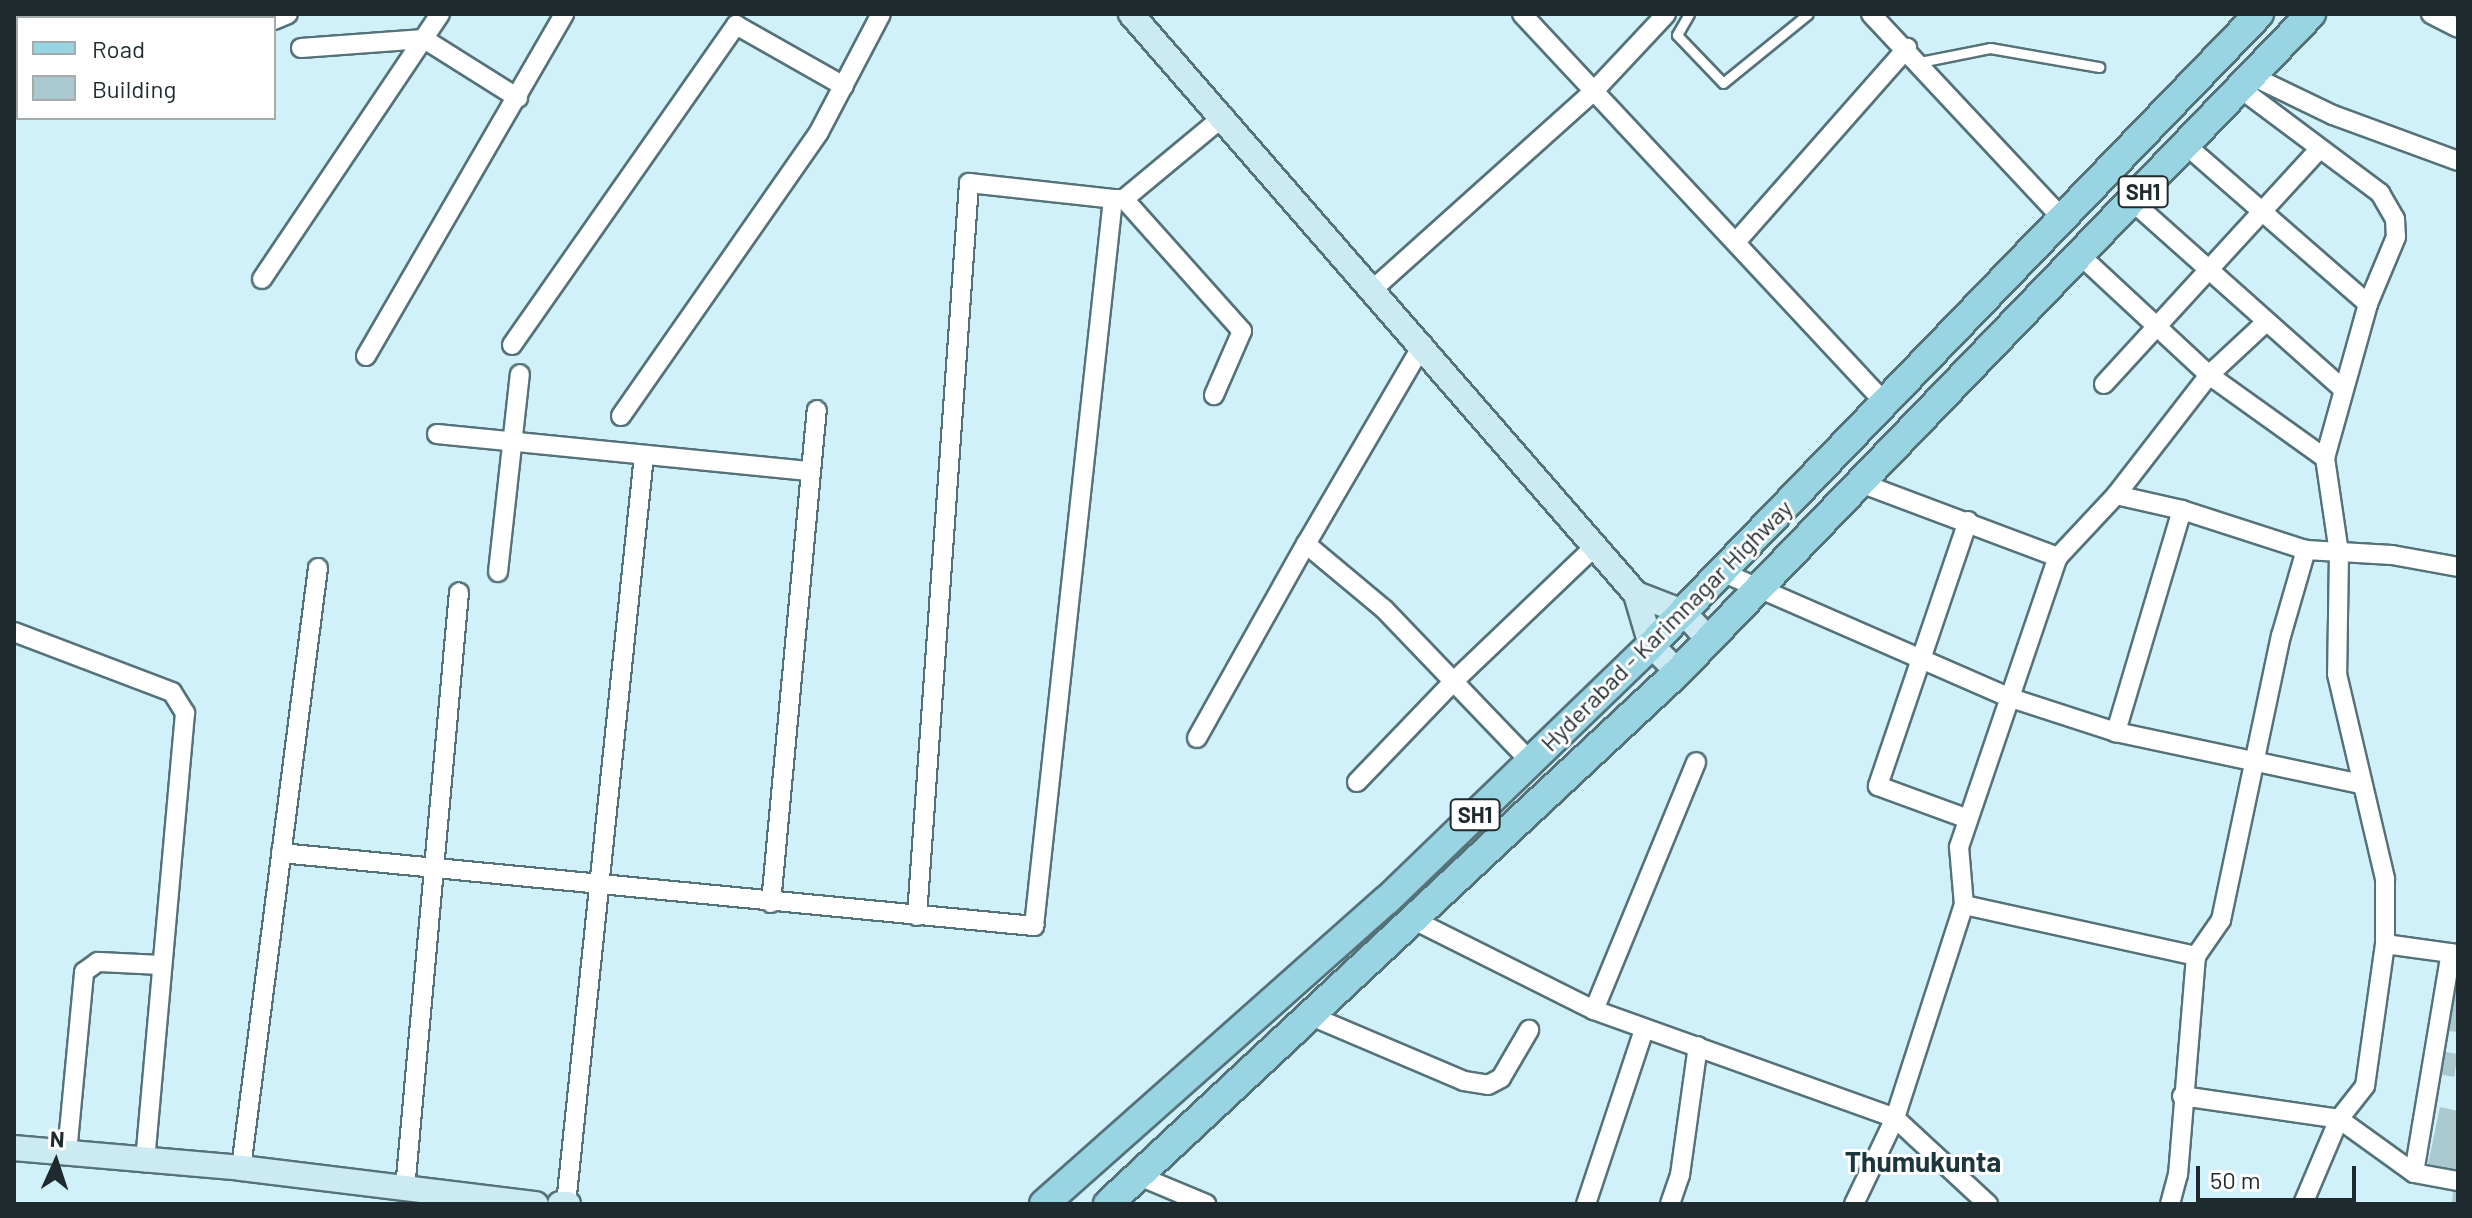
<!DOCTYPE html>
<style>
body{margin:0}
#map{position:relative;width:2472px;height:1218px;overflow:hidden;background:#d1f1fa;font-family:Barlow,sans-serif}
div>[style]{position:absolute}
.building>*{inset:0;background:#a9c8cf;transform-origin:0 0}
.roads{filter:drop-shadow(2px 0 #557279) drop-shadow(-2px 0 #557279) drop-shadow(0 2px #557279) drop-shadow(0 -2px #557279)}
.lane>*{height:9px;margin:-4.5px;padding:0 4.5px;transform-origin:4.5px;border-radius:4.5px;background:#fff}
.street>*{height:18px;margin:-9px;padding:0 9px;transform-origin:9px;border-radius:9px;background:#fff}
.secondary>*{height:24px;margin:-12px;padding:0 12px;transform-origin:12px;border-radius:12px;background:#cceaf1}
.primary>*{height:28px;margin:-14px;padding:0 14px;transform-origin:14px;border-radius:14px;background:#98d4e2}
span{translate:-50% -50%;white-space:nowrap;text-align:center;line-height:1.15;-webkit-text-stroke:6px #fff;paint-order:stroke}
.shield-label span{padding:2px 6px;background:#fff;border:2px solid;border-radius:6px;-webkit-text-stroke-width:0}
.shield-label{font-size:22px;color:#1e2a2d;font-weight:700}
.street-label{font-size:24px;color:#1e2a2d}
.quarter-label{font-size:28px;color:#1b373d;font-weight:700}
.frame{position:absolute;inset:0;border:16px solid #1e2a2d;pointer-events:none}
.legend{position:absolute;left:16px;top:16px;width:260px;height:104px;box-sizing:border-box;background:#fff;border:2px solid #a5aaab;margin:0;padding:10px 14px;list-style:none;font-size:24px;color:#1e2a2d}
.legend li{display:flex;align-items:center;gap:16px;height:40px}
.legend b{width:40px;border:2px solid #a5aaab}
.north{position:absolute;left:16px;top:1122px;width:80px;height:80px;-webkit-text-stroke:6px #fff;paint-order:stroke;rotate:3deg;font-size:22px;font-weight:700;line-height:32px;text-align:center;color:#1e2a2d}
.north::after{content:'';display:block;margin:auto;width:28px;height:36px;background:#1e2a2d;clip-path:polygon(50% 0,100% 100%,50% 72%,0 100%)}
.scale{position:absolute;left:2196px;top:1166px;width:160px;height:36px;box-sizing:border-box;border:4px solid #1e2a2d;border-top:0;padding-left:10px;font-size:24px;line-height:28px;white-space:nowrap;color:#1e2a2d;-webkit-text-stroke:6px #fff;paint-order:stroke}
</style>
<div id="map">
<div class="building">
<div style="clip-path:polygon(2452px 985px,2458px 985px,2458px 1032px,2447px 1031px)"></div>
<div style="left:2439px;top:1051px;width:19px;height:23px;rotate:9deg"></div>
<div style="clip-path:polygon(2440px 1107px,2458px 1111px,2458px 1170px,2428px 1164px)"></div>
<div style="clip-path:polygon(2453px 1192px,2458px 1192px,2458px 1204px,2452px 1204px)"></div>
</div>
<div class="roads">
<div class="lane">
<div style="left:1689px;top:14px;width:24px;rotate:120deg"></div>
<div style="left:1677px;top:35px;width:66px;rotate:46.2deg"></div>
<div style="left:1723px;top:83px;width:109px;rotate:-39.1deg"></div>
<div style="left:1920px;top:62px;width:71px;rotate:-11.3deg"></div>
<div style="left:1990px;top:48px;width:111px;rotate:9.9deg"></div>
</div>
<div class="street">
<div style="left:1522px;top:14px;width:532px;rotate:46.98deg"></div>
<div style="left:1871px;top:14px;width:278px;rotate:46.9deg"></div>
<div style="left:2431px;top:14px;width:30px;rotate:27deg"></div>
<div style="left:26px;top:18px;width:4px;rotate:-63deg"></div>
<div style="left:274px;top:20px;width:15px;rotate:-23deg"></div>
<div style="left:14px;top:45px;width:10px;rotate:-66deg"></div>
<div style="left:301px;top:48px;width:123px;rotate:-4.2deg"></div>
<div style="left:424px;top:39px;width:111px;rotate:32.1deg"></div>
<div style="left:2252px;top:76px;width:90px;rotate:25.7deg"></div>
<div style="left:2333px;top:115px;width:133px;rotate:20.2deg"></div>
<div style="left:2241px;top:89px;width:174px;rotate:36.8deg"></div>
<div style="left:2380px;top:193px;width:30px;rotate:60deg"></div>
<div style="left:2395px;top:219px;width:18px;rotate:87deg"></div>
<div style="left:2396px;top:237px;width:73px;rotate:112.7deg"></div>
<div style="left:2368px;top:304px;width:160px;rotate:105.6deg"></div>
<div style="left:2325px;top:458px;width:96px;rotate:81.6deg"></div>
<div style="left:2339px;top:553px;width:121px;rotate:90.9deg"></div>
<div style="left:2337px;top:674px;width:211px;rotate:76.8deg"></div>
<div style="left:2385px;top:879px;width:65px;rotate:90deg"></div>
<div style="left:2385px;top:944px;width:143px;rotate:98deg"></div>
<div style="left:2365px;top:1086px;width:42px;rotate:128.2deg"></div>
<div style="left:2339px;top:1119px;width:92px;rotate:113deg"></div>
<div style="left:2187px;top:146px;width:240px;rotate:41.1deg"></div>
<div style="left:1124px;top:199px;width:130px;rotate:-39.7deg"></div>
<div style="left:2133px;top:202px;width:280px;rotate:41.7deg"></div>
<div style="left:1736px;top:242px;width:259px;rotate:-48.6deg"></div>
<div style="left:2082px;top:257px;width:173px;rotate:42.9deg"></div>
<div style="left:2209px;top:375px;width:143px;rotate:35.6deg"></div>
<div style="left:262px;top:279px;width:319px;rotate:-56.1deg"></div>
<div style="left:1371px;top:291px;width:301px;rotate:-41.9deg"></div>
<div style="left:1595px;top:90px;width:104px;rotate:-46.9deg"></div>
<div style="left:1423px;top:344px;width:232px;rotate:120.3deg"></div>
<div style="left:1306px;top:544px;width:102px;rotate:39.8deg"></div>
<div style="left:1384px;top:609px;width:211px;rotate:46.2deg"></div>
<div style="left:512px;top:345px;width:391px;rotate:-55deg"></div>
<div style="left:736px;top:25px;width:124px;rotate:29.5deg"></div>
<div style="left:366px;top:356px;width:395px;rotate:-59.9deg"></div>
<div style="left:2104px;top:384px;width:319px;rotate:-47.5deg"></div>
<div style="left:621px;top:416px;width:346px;rotate:-55.1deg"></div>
<div style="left:819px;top:132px;width:133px;rotate:-62.3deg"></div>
<div style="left:437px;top:434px;width:373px;rotate:5.7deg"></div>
<div style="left:1858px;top:482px;width:214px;rotate:20.6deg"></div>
<div style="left:2116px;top:495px;width:68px;rotate:12.8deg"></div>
<div style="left:2182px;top:510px;width:232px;rotate:106.6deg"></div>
<div style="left:2182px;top:510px;width:130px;rotate:17.9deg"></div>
<div style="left:1968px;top:521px;width:280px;rotate:108.8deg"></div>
<div style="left:1878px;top:786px;width:96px;rotate:20.1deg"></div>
<div style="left:498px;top:572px;width:199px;rotate:-83.7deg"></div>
<div style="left:1722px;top:572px;width:312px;rotate:23.6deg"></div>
<div style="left:2008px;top:697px;width:114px;rotate:18deg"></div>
<div style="left:2116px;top:732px;width:249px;rotate:12deg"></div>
<div style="left:14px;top:632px;width:169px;rotate:20.8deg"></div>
<div style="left:172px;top:692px;width:25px;rotate:58deg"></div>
<div style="left:185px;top:713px;width:451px;rotate:95.1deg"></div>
<div style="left:1197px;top:738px;width:223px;rotate:-60.7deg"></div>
<div style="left:1357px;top:782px;width:139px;rotate:-46.2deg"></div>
<div style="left:1453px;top:682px;width:194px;rotate:-43.7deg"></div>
<div style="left:281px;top:853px;width:757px;rotate:5.54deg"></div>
<div style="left:1034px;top:926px;width:731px;rotate:-83.8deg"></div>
<div style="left:1113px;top:199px;width:11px"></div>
<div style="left:1124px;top:199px;width:177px;rotate:48.2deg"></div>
<div style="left:1242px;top:331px;width:70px;rotate:113.6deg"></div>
<div style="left:771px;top:903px;width:495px;rotate:-84.7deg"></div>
<div style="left:1964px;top:905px;width:238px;rotate:12.4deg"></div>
<div style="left:917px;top:916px;width:735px;rotate:-85.94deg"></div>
<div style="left:969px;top:183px;width:145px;rotate:6.3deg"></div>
<div style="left:1414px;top:920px;width:201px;rotate:26.6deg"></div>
<div style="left:1594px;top:1010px;width:320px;rotate:19.7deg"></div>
<div style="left:1895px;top:1118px;width:127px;rotate:42.8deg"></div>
<div style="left:2385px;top:944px;width:74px;rotate:7.8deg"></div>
<div style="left:1594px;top:1010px;width:268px;rotate:-67.6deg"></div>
<div style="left:1311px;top:1016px;width:166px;rotate:23deg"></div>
<div style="left:1464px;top:1081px;width:24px;rotate:9deg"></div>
<div style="left:1488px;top:1085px;width:15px;rotate:-28deg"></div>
<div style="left:1501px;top:1078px;width:56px;rotate:-59.7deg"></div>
<div style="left:2182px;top:1096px;width:159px;rotate:8.3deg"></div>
<div style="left:2339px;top:1119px;width:92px;rotate:35.8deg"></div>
<div style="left:2414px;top:1173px;width:45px;rotate:10.3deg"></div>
<div style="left:67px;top:1153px;width:182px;rotate:-84.6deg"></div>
<div style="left:84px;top:972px;width:17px;rotate:-36deg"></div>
<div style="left:98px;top:962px;width:64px;rotate:2.7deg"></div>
<div style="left:241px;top:1168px;width:605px;rotate:-82.69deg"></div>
<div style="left:2414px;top:1173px;width:223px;rotate:-80.5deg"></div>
<div style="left:1139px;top:1176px;width:73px;rotate:22.7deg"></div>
<div style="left:405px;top:1189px;width:599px;rotate:-84.83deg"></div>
<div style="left:566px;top:1204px;width:753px;rotate:-84.05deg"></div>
<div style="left:1586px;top:1204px;width:183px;rotate:-71.6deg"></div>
<div style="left:1670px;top:1204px;width:31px;rotate:-71deg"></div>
<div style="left:1680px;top:1175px;width:130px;rotate:-82.1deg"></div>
<div style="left:1854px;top:1204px;width:95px;rotate:-64.5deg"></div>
<div style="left:1895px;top:1118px;width:224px;rotate:-72.1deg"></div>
<div style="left:1964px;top:905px;width:58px;rotate:-94.9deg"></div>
<div style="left:1959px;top:847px;width:306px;rotate:-71.2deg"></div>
<div style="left:2058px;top:557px;width:85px;rotate:-46.9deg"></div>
<div style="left:2116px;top:495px;width:152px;rotate:-52.2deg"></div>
<div style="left:2209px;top:375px;width:78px;rotate:-42.9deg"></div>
<div style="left:2170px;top:1204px;width:30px;rotate:-75deg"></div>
<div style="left:2178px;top:1175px;width:220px;rotate:-85.3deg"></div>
<div style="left:2196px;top:956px;width:44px;rotate:-55.2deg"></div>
<div style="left:2221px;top:920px;width:290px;rotate:-78.1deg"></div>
<div style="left:2281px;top:636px;width:90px;rotate:-73.8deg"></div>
<div style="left:2306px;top:550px;width:86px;rotate:3.3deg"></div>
<div style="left:2392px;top:555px;width:67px;rotate:10.3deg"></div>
</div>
<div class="secondary">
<div style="left:1131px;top:14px;width:769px;rotate:48.95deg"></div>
<div style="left:1636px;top:594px;width:53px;rotate:73.6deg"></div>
<div style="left:1651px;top:645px;width:38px;rotate:45deg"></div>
<div style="left:1636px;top:594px;width:50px;rotate:21deg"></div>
<div style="left:1683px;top:612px;width:40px;rotate:47deg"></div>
<div style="left:14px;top:1148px;width:228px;rotate:5deg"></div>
<div style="left:241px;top:1168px;width:297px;rotate:7deg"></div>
<div style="left:560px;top:1204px;width:8px"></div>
</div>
<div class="primary">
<div style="left:1044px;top:1204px;width:458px;rotate:-41.6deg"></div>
<div style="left:1387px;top:900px;width:367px;rotate:-44deg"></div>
<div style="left:1651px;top:645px;width:876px;rotate:-46.06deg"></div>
<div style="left:1108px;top:1204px;width:780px;rotate:-43.03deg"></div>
<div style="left:1678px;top:672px;width:913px;rotate:-46.11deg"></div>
</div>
</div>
<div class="shield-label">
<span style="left:2143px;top:192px">SH1</span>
<span style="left:1475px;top:815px">SH1</span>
</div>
<div class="street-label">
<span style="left:1666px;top:625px;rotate:-45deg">Hyderabad - Karimnagar Highway</span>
</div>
<div class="quarter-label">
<span style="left:1923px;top:1161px">Thumukunta</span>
</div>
<div class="frame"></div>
<ul class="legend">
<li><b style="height:10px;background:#98d4e2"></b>Road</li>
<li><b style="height:22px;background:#a9c8cf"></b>Building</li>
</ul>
<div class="north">N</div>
<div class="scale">50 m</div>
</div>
